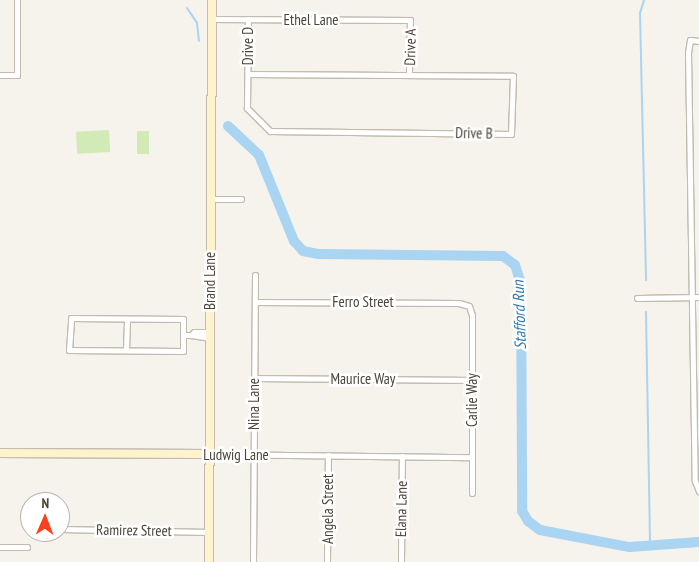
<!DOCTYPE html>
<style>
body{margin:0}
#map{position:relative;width:699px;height:562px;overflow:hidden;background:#f6f3ec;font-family:"PT Sans Narrow",sans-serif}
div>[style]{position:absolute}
.green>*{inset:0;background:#d2eab5;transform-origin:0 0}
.stream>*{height:2px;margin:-1px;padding:0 1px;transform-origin:1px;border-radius:1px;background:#a9d4f2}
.river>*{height:10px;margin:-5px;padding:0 5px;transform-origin:5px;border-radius:5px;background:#a9d4f2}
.roads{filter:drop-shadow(1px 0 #c2bbae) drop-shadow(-1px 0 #c2bbae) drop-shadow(0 1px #c2bbae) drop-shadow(0 -1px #c2bbae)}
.street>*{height:5px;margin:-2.5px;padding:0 2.5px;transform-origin:2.5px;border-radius:2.5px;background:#fff}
.secondary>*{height:8px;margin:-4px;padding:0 4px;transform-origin:4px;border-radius:4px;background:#fff3cd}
span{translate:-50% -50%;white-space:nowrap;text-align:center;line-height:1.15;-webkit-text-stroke:5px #fff;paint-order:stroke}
.street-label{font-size:15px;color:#4b4439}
.water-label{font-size:16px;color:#2e7ab2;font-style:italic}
.north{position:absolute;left:20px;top:492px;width:50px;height:50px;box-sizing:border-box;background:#fff;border:1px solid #b7b4b0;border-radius:50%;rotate:1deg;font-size:14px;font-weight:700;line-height:20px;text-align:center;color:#4b4439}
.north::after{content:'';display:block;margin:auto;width:18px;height:22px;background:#fc3f1d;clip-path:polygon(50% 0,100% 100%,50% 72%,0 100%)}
</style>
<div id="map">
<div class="green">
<div style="left:109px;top:130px;width:22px;height:33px;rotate:87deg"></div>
<div style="left:149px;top:131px;width:23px;height:12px;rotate:90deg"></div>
</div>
<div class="stream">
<div style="left:644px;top:0;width:14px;rotate:107deg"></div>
<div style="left:640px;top:13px;width:267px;rotate:88.7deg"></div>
<div style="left:187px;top:8px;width:18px;rotate:56deg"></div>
<div style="left:197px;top:23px;width:18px;rotate:84deg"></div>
<div style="left:646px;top:312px;width:234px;rotate:89deg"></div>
</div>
<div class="river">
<div style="left:228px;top:126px;width:42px;rotate:43.1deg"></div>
<div style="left:259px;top:155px;width:93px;rotate:67.9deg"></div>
<div style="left:294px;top:241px;width:13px;rotate:48deg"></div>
<div style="left:303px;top:251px;width:16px;rotate:11deg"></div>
<div style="left:319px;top:254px;width:184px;rotate:0.6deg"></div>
<div style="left:503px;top:256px;width:15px;rotate:37deg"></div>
<div style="left:515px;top:265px;width:19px;rotate:72deg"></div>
<div style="left:521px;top:283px;width:228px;rotate:89.7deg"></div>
<div style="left:522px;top:511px;width:12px;rotate:59deg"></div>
<div style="left:528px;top:521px;width:15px;rotate:37deg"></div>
<div style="left:540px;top:530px;width:91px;rotate:10.8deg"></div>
<div style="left:629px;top:547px;width:70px;rotate:-4.1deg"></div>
</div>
<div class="roads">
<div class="street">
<div style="left:212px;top:19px;width:198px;rotate:0.3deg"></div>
<div style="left:410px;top:20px;width:54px;rotate:91.1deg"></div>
<div style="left:699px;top:41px;width:9px;rotate:-174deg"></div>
<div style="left:690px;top:40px;width:12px;rotate:99deg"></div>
<div style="left:688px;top:52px;width:429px;rotate:89.1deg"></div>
<div style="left:695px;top:481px;width:11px;rotate:68deg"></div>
<div style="left:248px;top:74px;width:265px;rotate:0.4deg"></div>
<div style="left:513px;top:76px;width:58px;rotate:92deg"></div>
<div style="left:511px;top:134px;width:241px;rotate:-179.3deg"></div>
<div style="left:270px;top:131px;width:33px;rotate:-135deg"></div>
<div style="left:247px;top:108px;width:89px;rotate:-89.4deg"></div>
<div style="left:0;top:75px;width:17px"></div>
<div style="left:17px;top:75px;width:75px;rotate:-90deg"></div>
<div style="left:211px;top:199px;width:30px"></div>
<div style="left:637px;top:298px;width:62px;rotate:-0.9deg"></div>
<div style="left:255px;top:302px;width:204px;rotate:0.3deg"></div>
<div style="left:459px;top:303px;width:10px;rotate:17deg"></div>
<div style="left:469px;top:306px;width:9px;rotate:72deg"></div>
<div style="left:472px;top:315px;width:178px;rotate:90deg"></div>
<div style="left:183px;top:335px;width:16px;rotate:90deg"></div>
<div style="left:183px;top:351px;width:114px;rotate:-179.5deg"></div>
<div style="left:69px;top:350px;width:32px;rotate:-86deg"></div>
<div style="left:71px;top:318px;width:112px;rotate:0.5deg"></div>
<div style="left:183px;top:319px;width:16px;rotate:90deg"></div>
<div style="left:183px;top:335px;width:8px"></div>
<div style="left:210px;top:338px;width:19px;rotate:-171deg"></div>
<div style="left:191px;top:335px;width:4px;rotate:-45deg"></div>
<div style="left:194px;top:332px;width:16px"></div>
<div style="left:126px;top:350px;width:31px;rotate:-88deg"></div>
<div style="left:254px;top:378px;width:218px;rotate:0.5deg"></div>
<div style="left:209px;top:454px;width:262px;rotate:0.7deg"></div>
<div style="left:60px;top:529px;width:149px;rotate:1.2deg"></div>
<div style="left:0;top:547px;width:27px"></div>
<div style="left:253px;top:562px;width:287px;rotate:-89.6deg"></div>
<div style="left:327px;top:562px;width:107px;rotate:-89.5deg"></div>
<div style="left:401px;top:562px;width:106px;rotate:-89.5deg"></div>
</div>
<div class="secondary">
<div style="left:0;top:453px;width:209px;rotate:0.3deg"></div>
<div style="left:209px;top:562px;width:562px;rotate:-89.69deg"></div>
</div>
</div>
<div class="street-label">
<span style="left:311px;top:20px">Ethel Lane</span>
<span style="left:248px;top:46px;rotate:-90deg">Drive D</span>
<span style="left:410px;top:47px;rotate:-89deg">Drive A</span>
<span style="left:474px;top:133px;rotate:1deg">Drive B</span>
<span style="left:210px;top:281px;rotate:-90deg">Brand Lane</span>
<span style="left:363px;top:302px">Ferro Street</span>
<span style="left:363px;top:379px">Maurice Way</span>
<span style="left:472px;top:400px;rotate:-90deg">Carlie Way</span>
<span style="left:254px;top:404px;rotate:-90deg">Nina Lane</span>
<span style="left:236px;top:455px">Ludwig Lane</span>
<span style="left:328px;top:509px;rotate:-90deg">Angela Street</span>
<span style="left:401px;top:509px;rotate:-89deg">Elana Lane</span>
<span style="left:134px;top:530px;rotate:1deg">Ramirez Street</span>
</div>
<div class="water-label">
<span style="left:519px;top:315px;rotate:-92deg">Stafford Run</span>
</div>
<div class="north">N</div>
</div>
